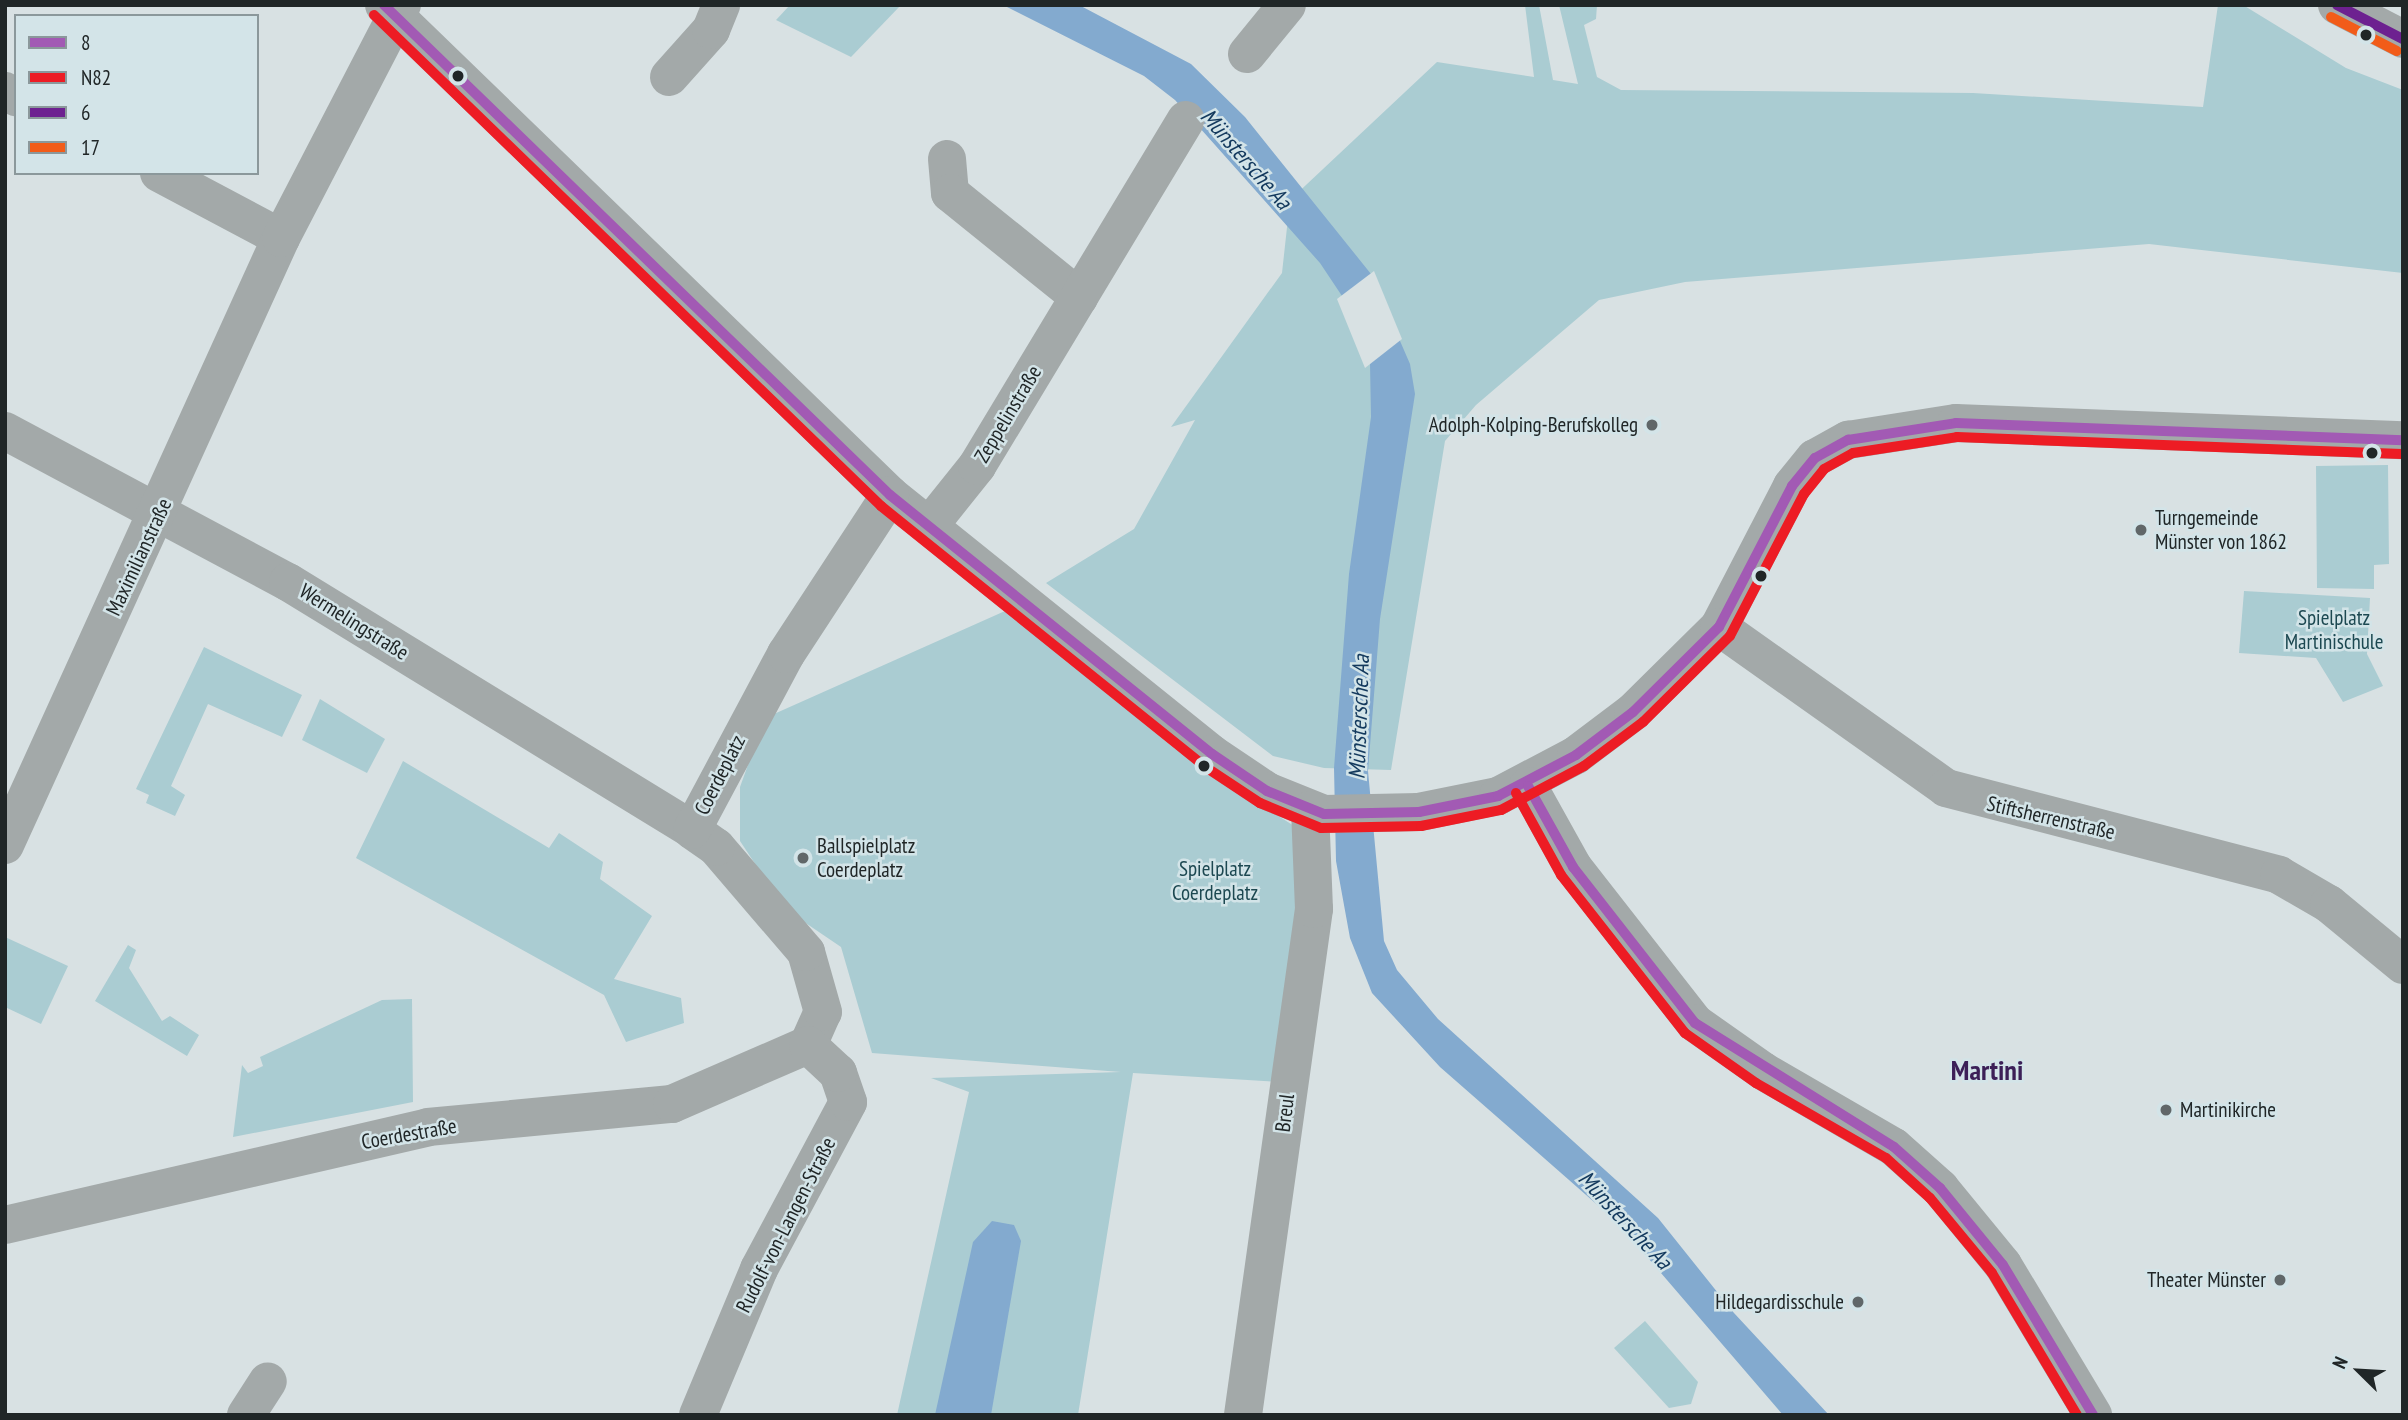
<!DOCTYPE html>
<meta charset="utf-8">
<style>
body{margin:0}
#map{position:relative;width:2408px;height:1420px;overflow:hidden;background:#d8e1e3;font-family:"PT Sans Narrow",sans-serif}
div>[style]{position:absolute}
.green>*{inset:0;background:#aaccd2}
.water>*{inset:0;background:#83aacf}
.pier>*{inset:0;background:#d8e1e3}
.minor>*{height:38px;margin:-19px;padding:0 19px;transform-origin:19px;border-radius:19px;background:#a3a9a9}
.bus-1>*{height:10px;margin:-5px;padding:0 5px;transform-origin:5px;border-radius:5px;background:#a25ab4}
.bus-2>*{height:10px;margin:-5px;padding:0 5px;transform-origin:5px;border-radius:5px;background:#ed1c24}
.bus-3>*{height:10px;margin:-5px;padding:0 5px;transform-origin:5px;border-radius:5px;background:#6d2190}
.bus-4>*{height:10px;margin:-5px;padding:0 5px;transform-origin:5px;border-radius:5px;background:#f25c19}
.dots>*{width:19px;height:19px;translate:-50% -50%;box-sizing:border-box;border:4px solid #d3e4e8;border-radius:50%}
span{translate:-50% -50%;white-space:nowrap;text-align:center;line-height:1.15;-webkit-text-stroke:5px #d3e4e8;paint-order:stroke}
.street-label{font-size:21px;color:#202627}
.poi-label{font-size:21px;color:#202627}
.right{translate:-100% -50%;text-align:right}
.left{translate:0 -50%;text-align:left}
.park-label{font-size:21px;color:#1c4851}
.water-label{font-size:23px;color:#13395d;font-style:italic}
.district-label{font-size:28px;color:#3c1f57;font-weight:700}
.frame{position:absolute;inset:0;border:7px solid #202627;pointer-events:none}
.legend{position:absolute;left:14px;top:14px;width:245px;height:161px;box-sizing:border-box;background:#d3e4e8;border:2px solid #8b989b;margin:0;padding:9px 12px;list-style:none;font-size:21px;color:#202627}
.legend li{display:flex;align-items:center;gap:14px;height:35px}
.legend b{width:35px;border:2px solid #8b989b}
.north{position:absolute;left:2324px;top:1336px;width:70px;height:70px;-webkit-text-stroke:5px #d3e4e8;paint-order:stroke;rotate:294deg;font-size:19px;font-weight:700;line-height:28px;text-align:center;color:#202627}
.north::after{content:'';display:block;margin:auto;width:24px;height:32px;background:#202627;clip-path:polygon(50% 0,100% 100%,50% 72%,0 100%)}
</style>
<div id="map">
<div class="green">
<div style="clip-path:polygon(790px 5px,901px 5px,851px 57px,776px 20px)"></div>
<div style="clip-path:polygon(1525px 5px,1539px 5px,1553px 80px,1578px 84px,1559px 5px,1597px 5px,1596px 19px,1584px 25px,1597px 77px,1621px 90px,1973px 93px,2203px 107px,2218px 5px,2243px 5px,2346px 68px,2403px 90px,2403px 273px,2149px 244px,1685px 282px,1599px 300px,1476px 405px,1445px 441px,1391px 770px,1324px 768px,1273px 756px,1046px 583px,1134px 529px,1195px 420px,1171px 427px,1282px 273px,1290px 200px,1437px 62px,1534px 77px)"></div>
<div style="clip-path:polygon(2388px 465px,2389px 564px,2374px 565px,2374px 589px,2317px 588px,2316px 466px)"></div>
<div style="clip-path:polygon(2244px 591px,2370px 598px,2367px 654px,2383px 686px,2343px 702px,2316px 658px,2239px 653px)"></div>
<div style="clip-path:polygon(1005px 611px,1179px 752px,1308px 835px,1282px 1082px,1133px 1073px,1078px 1415px,897px 1415px,969px 1092px,931px 1078px,1121px 1072px,872px 1053px,841px 947px,785px 909px,740px 841px,740px 787px,765px 718px)"></div>
<div style="clip-path:polygon(204px 647px,302px 695px,282px 737px,208px 704px,171px 786px,185px 795px,175px 816px,146px 803px,149px 795px,136px 789px)"></div>
<div style="clip-path:polygon(320px 699px,385px 739px,367px 773px,302px 740px)"></div>
<div style="clip-path:polygon(403px 761px,549px 848px,559px 833px,603px 862px,600px 879px,652px 916px,614px 979px,681px 998px,684px 1023px,626px 1042px,604px 995px,356px 858px)"></div>
<div style="clip-path:polygon(5px 937px,68px 966px,41px 1024px,5px 1007px)"></div>
<div style="clip-path:polygon(128px 945px,136px 950px,129px 968px,162px 1021px,170px 1016px,199px 1035px,187px 1056px,95px 1001px)"></div>
<div style="clip-path:polygon(412px 999px,413px 1102px,233px 1137px,242px 1065px,248px 1073px,263px 1066px,260px 1057px,382px 1000px)"></div>
<div style="clip-path:polygon(1645px 1321px,1698px 1382px,1691px 1404px,1669px 1408px,1614px 1348px)"></div>
</div>
<div class="water">
<div style="clip-path:polygon(1003px 5px,1079px 5px,1191px 64px,1245px 117px,1371px 274px,1410px 364px,1415px 394px,1380px 619px,1368px 771px,1384px 941px,1397px 970px,1438px 1019px,1658px 1218px,1734px 1313px,1829px 1415px,1783px 1415px,1618px 1223px,1440px 1067px,1372px 993px,1350px 938px,1336px 861px,1334px 768px,1349px 574px,1371px 417px,1370px 364px,1342px 296px,1320px 263px,1175px 100px,1144px 76px)"></div>
<div style="clip-path:polygon(992px 1221px,1014px 1225px,1021px 1241px,991px 1415px,935px 1415px,973px 1242px)"></div>
</div>
<div class="pier">
<div style="clip-path:polygon(1374px 271px,1402px 339px,1365px 368px,1337px 299px)"></div>
</div>
<div class="minor">
<div style="left:384px;top:5px;width:704px;rotate:44.08deg"></div>
<div style="left:890px;top:495px;width:413px;rotate:38.8deg"></div>
<div style="left:1212px;top:754px;width:66px;rotate:33.9deg"></div>
<div style="left:1267px;top:791px;width:61px;rotate:22deg"></div>
<div style="left:1324px;top:814px;width:95px;rotate:-1.2deg"></div>
<div style="left:1419px;top:812px;width:81px;rotate:-11.4deg"></div>
<div style="left:1498px;top:796px;width:88px;rotate:-27.7deg"></div>
<div style="left:1576px;top:755px;width:71px;rotate:-37deg"></div>
<div style="left:1633px;top:712px;width:121px;rotate:-44.7deg"></div>
<div style="left:1719px;top:627px;width:159px;rotate:-62.6deg"></div>
<div style="left:1792px;top:486px;width:36px;rotate:-51deg"></div>
<div style="left:1815px;top:458px;width:38px;rotate:-29deg"></div>
<div style="left:1848px;top:440px;width:109px;rotate:-8.9deg"></div>
<div style="left:1956px;top:423px;width:447px;rotate:2.2deg"></div>
<div style="left:2337px;top:5px;width:74px;rotate:27.3deg"></div>
<div style="left:1247px;top:54px;width:63px;rotate:-50.8deg"></div>
<div style="left:669px;top:77px;width:63px;rotate:-48.2deg"></div>
<div style="left:711px;top:30px;width:27px;rotate:-68deg"></div>
<div style="left:5px;top:91px;width:13px;rotate:29deg"></div>
<div style="left:947px;top:159px;width:34px;rotate:85deg"></div>
<div style="left:950px;top:193px;width:166px;rotate:38.9deg"></div>
<div style="left:159px;top:173px;width:138px;rotate:28deg"></div>
<div style="left:5px;top:431px;width:321px;rotate:28.1deg"></div>
<div style="left:288px;top:582px;width:474px;rotate:31.5deg"></div>
<div style="left:929px;top:526px;width:77px;rotate:-51.3deg"></div>
<div style="left:977px;top:466px;width:404px;rotate:-58.9deg"></div>
<div style="left:1719px;top:627px;width:278px;rotate:35.3deg"></div>
<div style="left:1946px;top:788px;width:344px;rotate:14.6deg"></div>
<div style="left:2279px;top:875px;width:58px;rotate:30.1deg"></div>
<div style="left:2329px;top:904px;width:96px;rotate:39.5deg"></div>
<div style="left:1528px;top:786px;width:93px;rotate:60.9deg"></div>
<div style="left:1573px;top:867px;width:198px;rotate:52deg"></div>
<div style="left:1695px;top:1023px;width:83px;rotate:35.2deg"></div>
<div style="left:1763px;top:1071px;width:151px;rotate:30.1deg"></div>
<div style="left:1894px;top:1147px;width:62px;rotate:41.7deg"></div>
<div style="left:1940px;top:1188px;width:99px;rotate:50.7deg"></div>
<div style="left:2003px;top:1265px;width:175px;rotate:59deg"></div>
<div style="left:5px;top:845px;width:667px;rotate:-65.55deg"></div>
<div style="left:281px;top:238px;width:263px;rotate:-62.6deg"></div>
<div style="left:808px;top:1045px;width:36px;rotate:-66deg"></div>
<div style="left:823px;top:1012px;width:62px;rotate:-105.8deg"></div>
<div style="left:806px;top:952px;width:138px;rotate:-130.6deg"></div>
<div style="left:716px;top:847px;width:29px;rotate:-145deg"></div>
<div style="left:692px;top:830px;width:200px;rotate:-61.9deg"></div>
<div style="left:786px;top:654px;width:190px;rotate:-56.8deg"></div>
<div style="left:5px;top:1225px;width:434px;rotate:-13deg"></div>
<div style="left:428px;top:1127px;width:245px;rotate:-5.4deg"></div>
<div style="left:672px;top:1104px;width:148px;rotate:-23.5deg"></div>
<div style="left:246px;top:1415px;width:40px;rotate:-57.1deg"></div>
<div style="left:698px;top:1415px;width:158px;rotate:-67.3deg"></div>
<div style="left:759px;top:1269px;width:189px;rotate:-61.9deg"></div>
<div style="left:848px;top:1102px;width:31px;rotate:-109deg"></div>
<div style="left:838px;top:1073px;width:41px;rotate:-137deg"></div>
<div style="left:1243px;top:1415px;width:511px;rotate:-82.01deg"></div>
<div style="left:1314px;top:909px;width:99px;rotate:-92.3deg"></div>
</div>
<div class="bus-1">
<div style="left:384px;top:5px;width:704px;rotate:44.08deg"></div>
<div style="left:890px;top:495px;width:413px;rotate:38.8deg"></div>
<div style="left:1212px;top:754px;width:66px;rotate:33.9deg"></div>
<div style="left:1267px;top:791px;width:61px;rotate:22deg"></div>
<div style="left:1324px;top:814px;width:95px;rotate:-1.2deg"></div>
<div style="left:1419px;top:812px;width:81px;rotate:-11.4deg"></div>
<div style="left:1498px;top:796px;width:88px;rotate:-27.7deg"></div>
<div style="left:1576px;top:755px;width:71px;rotate:-37deg"></div>
<div style="left:1633px;top:712px;width:121px;rotate:-44.7deg"></div>
<div style="left:1719px;top:627px;width:159px;rotate:-62.6deg"></div>
<div style="left:1792px;top:486px;width:36px;rotate:-51deg"></div>
<div style="left:1815px;top:458px;width:38px;rotate:-29deg"></div>
<div style="left:1848px;top:440px;width:109px;rotate:-8.9deg"></div>
<div style="left:1956px;top:423px;width:447px;rotate:2.2deg"></div>
<div style="left:1528px;top:786px;width:93px;rotate:60.9deg"></div>
<div style="left:1573px;top:867px;width:198px;rotate:52deg"></div>
<div style="left:1695px;top:1023px;width:234px;rotate:31.9deg"></div>
<div style="left:1894px;top:1147px;width:62px;rotate:41.7deg"></div>
<div style="left:1940px;top:1188px;width:99px;rotate:50.7deg"></div>
<div style="left:2003px;top:1265px;width:175px;rotate:59deg"></div>
</div>
<div class="bus-2">
<div style="left:374px;top:15px;width:706px;rotate:44.08deg"></div>
<div style="left:881px;top:506px;width:415px;rotate:38.8deg"></div>
<div style="left:1204px;top:766px;width:67px;rotate:33.5deg"></div>
<div style="left:1260px;top:803px;width:66px;rotate:22.3deg"></div>
<div style="left:1321px;top:828px;width:100px;rotate:-1.1deg"></div>
<div style="left:1421px;top:826px;width:82px;rotate:-11.3deg"></div>
<div style="left:1501px;top:810px;width:94px;rotate:-27.9deg"></div>
<div style="left:1584px;top:766px;width:74px;rotate:-36.7deg"></div>
<div style="left:1643px;top:722px;width:122px;rotate:-44.7deg"></div>
<div style="left:1730px;top:636px;width:160px;rotate:-62.5deg"></div>
<div style="left:1804px;top:494px;width:32px;rotate:-51deg"></div>
<div style="left:1824px;top:469px;width:33px;rotate:-29deg"></div>
<div style="left:1853px;top:453px;width:105px;rotate:-8.7deg"></div>
<div style="left:1957px;top:437px;width:445px;rotate:2.2deg"></div>
<div style="left:1516px;top:793px;width:94px;rotate:61.2deg"></div>
<div style="left:1561px;top:875px;width:201px;rotate:51.9deg"></div>
<div style="left:1685px;top:1033px;width:87px;rotate:35.2deg"></div>
<div style="left:1756px;top:1083px;width:150px;rotate:30deg"></div>
<div style="left:1886px;top:1158px;width:59px;rotate:42.3deg"></div>
<div style="left:1930px;top:1198px;width:97px;rotate:50.4deg"></div>
<div style="left:1992px;top:1273px;width:165px;rotate:59.1deg"></div>
</div>
<div class="bus-3">
<div style="left:2337px;top:5px;width:74px;rotate:27.3deg"></div>
</div>
<div class="bus-4">
<div style="left:2331px;top:17px;width:74px;rotate:27.3deg"></div>
</div>
<div class="dots">
<div style="left:2366px;top:35px;background:#202627"></div>
<div style="left:458px;top:76px;background:#202627"></div>
<div style="left:1652px;top:425px;background:#606769"></div>
<div style="left:2372px;top:453px;background:#202627"></div>
<div style="left:2141px;top:530px;background:#606769"></div>
<div style="left:1761px;top:576px;background:#202627"></div>
<div style="left:1204px;top:766px;background:#202627"></div>
<div style="left:803px;top:858px;background:#606769"></div>
<div style="left:2166px;top:1110px;background:#606769"></div>
<div style="left:2280px;top:1280px;background:#606769"></div>
<div style="left:1858px;top:1302px;background:#606769"></div>
</div>
<div class="street-label">
<span style="left:1008px;top:414px;rotate:-59deg">Zeppelinstraße</span>
<span style="left:139px;top:557px;rotate:-65deg">Maximilianstraße</span>
<span style="left:354px;top:622px;rotate:32deg">Wermelingstraße</span>
<span style="left:720px;top:775px;rotate:-63deg">Coerdeplatz</span>
<span style="left:2051px;top:818px;rotate:13deg">Stiftsherrenstraße</span>
<span style="left:1285px;top:1113px;rotate:-83deg">Breul</span>
<span style="left:409px;top:1134px;rotate:-10deg">Coerdestraße</span>
<span style="left:786px;top:1225px;rotate:-63deg">Rudolf-von-Langen-Straße</span>
</div>
<div class="poi-label">
<span class="right" style="left:1638px;top:425px">Adolph-Kolping-Berufskolleg</span>
<span class="left" style="left:2155px;top:530px">Turngemeinde<br>Münster von 1862</span>
<span class="left" style="left:817px;top:858px">Ballspielplatz<br>Coerdeplatz</span>
<span class="left" style="left:2180px;top:1110px">Martinikirche</span>
<span class="right" style="left:2266px;top:1280px">Theater Münster</span>
<span class="right" style="left:1844px;top:1302px">Hildegardisschule</span>
</div>
<div class="park-label">
<span style="left:2334px;top:630px">Spielplatz<br>Martinischule</span>
<span style="left:1215px;top:881px">Spielplatz<br>Coerdeplatz</span>
</div>
<div class="water-label">
<span style="left:1246px;top:159px;rotate:49deg">Münstersche Aa</span>
<span style="left:1359px;top:717px;rotate:-88deg">Münstersche Aa</span>
<span style="left:1625px;top:1220px;rotate:47deg">Münstersche Aa</span>
</div>
<div class="district-label">
<span style="left:1987px;top:1070px">Martini</span>
</div>
<div class="frame"></div>
<ul class="legend">
<li><b style="height:9px;background:#a25ab4"></b>8</li>
<li><b style="height:9px;background:#ed1c24"></b>N82</li>
<li><b style="height:9px;background:#6d2190"></b>6</li>
<li><b style="height:9px;background:#f25c19"></b>17</li>
</ul>
<div class="north">N</div>
</div>
